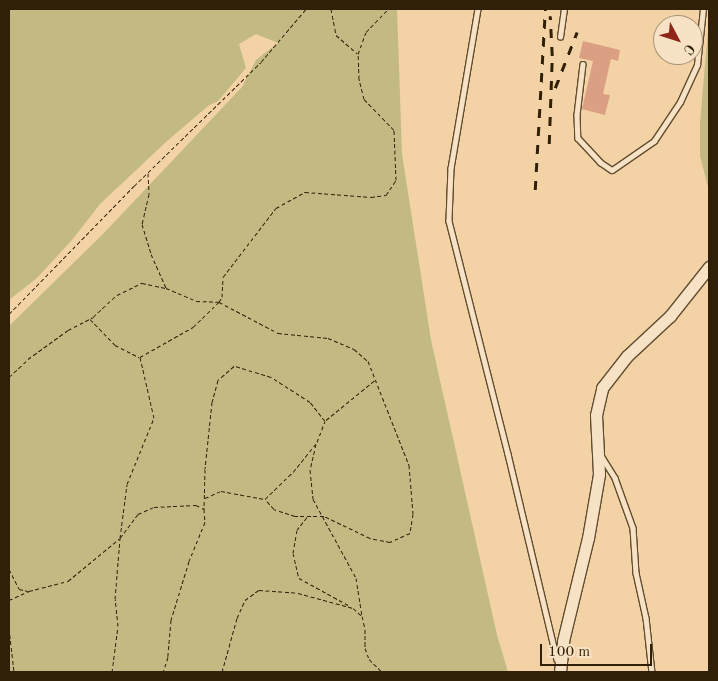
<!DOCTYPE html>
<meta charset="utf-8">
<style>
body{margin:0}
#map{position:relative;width:718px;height:681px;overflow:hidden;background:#f3d2a6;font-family:"Old Standard TT",serif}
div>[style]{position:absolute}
.green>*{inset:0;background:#c2ba82}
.building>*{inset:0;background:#db9f83}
.path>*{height:1px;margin-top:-0.5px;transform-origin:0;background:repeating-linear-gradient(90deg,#302007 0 4px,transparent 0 6.5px)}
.roads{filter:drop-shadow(1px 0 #614c2f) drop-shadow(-1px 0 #614c2f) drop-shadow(0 1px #614c2f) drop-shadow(0 -1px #614c2f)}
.service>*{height:4.5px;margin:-2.25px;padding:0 2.25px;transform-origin:2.25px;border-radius:2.25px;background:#f7e2c5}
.tertiary>*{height:11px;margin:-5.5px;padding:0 5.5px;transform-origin:5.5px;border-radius:5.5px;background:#f7e2c5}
.rail>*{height:2.5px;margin-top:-1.25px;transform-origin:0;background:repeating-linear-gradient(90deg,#302007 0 9px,transparent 0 18px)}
span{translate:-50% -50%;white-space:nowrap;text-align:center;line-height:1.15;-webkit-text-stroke:4.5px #f7e2c5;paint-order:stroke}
.frame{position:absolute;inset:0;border:10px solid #302007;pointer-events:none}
.north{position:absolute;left:653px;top:15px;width:50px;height:50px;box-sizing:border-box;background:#f7e2c5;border:1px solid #a79479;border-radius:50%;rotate:130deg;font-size:14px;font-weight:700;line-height:20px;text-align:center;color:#302007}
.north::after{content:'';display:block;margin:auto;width:18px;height:22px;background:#8f2418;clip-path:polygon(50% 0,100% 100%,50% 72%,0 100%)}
.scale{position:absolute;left:540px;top:644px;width:112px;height:22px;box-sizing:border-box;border:2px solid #302007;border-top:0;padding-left:6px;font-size:15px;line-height:18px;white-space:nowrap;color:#302007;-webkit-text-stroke:4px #f7e2c5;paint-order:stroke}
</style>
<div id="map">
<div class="green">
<div style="clip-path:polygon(9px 9px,397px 9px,402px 154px,431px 340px,497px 635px,508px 672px,9px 672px,9px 326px,103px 234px,242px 87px,256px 60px,278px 43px,256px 34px,239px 44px,246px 68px,218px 101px,208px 106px,166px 142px,100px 204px,72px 240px,37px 278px,9px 300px)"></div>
<div style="clip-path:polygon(709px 18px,709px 191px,700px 156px,700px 123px)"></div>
</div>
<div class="building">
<div style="clip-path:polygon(583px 41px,620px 50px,618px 61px,611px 59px,603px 94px,610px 95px,605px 115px,582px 109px,593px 61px,579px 58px)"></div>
</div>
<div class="path">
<div style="left:331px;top:9px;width:26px;rotate:79deg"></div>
<div style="left:336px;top:35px;width:28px;rotate:41deg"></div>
<div style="left:148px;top:173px;width:21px;rotate:87deg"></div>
<div style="left:149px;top:194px;width:31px;rotate:103deg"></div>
<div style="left:142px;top:224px;width:31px;rotate:73deg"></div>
<div style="left:151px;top:254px;width:37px;rotate:66deg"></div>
<div style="left:166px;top:288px;width:33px;rotate:23deg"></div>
<div style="left:196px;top:301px;width:23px;rotate:2deg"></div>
<div style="left:219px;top:302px;width:6px;rotate:-59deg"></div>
<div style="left:222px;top:297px;width:20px;rotate:-87deg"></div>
<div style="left:223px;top:277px;width:87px;rotate:-52.5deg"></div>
<div style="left:276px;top:208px;width:33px;rotate:-29deg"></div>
<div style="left:305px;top:192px;width:66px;rotate:4.3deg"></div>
<div style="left:371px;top:197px;width:15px;rotate:-8deg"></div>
<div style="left:386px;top:195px;width:18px;rotate:-56deg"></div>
<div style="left:396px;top:180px;width:50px;rotate:-92.3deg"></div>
<div style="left:394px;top:130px;width:43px;rotate:-134.1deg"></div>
<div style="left:364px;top:99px;width:21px;rotate:-104deg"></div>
<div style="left:359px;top:79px;width:25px;rotate:-92deg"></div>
<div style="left:358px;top:54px;width:23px;rotate:-70deg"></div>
<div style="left:366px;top:32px;width:32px;rotate:-46deg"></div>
<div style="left:9px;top:314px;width:179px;rotate:-45.7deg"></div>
<div style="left:134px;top:186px;width:177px;rotate:-44.3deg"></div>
<div style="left:261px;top:62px;width:70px;rotate:-49.7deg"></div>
<div style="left:90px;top:319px;width:36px;rotate:46deg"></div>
<div style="left:115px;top:345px;width:27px;rotate:27deg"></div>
<div style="left:9px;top:377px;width:26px;rotate:-43deg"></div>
<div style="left:28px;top:359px;width:49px;rotate:-35.9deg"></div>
<div style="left:68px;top:330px;width:28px;rotate:-27deg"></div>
<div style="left:93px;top:317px;width:33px;rotate:-43deg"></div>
<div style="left:117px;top:295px;width:28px;rotate:-26deg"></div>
<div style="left:142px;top:283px;width:24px;rotate:12deg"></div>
<div style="left:326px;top:420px;width:63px;rotate:-39.2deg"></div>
<div style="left:316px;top:444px;width:27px;rotate:103deg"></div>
<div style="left:310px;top:470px;width:29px;rotate:84deg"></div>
<div style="left:313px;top:499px;width:90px;rotate:61.4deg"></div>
<div style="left:356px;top:578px;width:37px;rotate:81deg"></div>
<div style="left:205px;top:498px;width:17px;rotate:-24deg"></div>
<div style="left:221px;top:491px;width:44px;rotate:10.5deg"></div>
<div style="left:307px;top:517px;width:16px;rotate:128deg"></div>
<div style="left:297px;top:530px;width:23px;rotate:100deg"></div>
<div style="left:293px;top:553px;width:26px;rotate:77deg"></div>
<div style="left:299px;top:578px;width:58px;rotate:28.8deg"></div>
<div style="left:9px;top:569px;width:22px;rotate:63deg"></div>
<div style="left:19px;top:589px;width:9px;rotate:13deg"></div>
<div style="left:9px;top:600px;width:22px;rotate:-24deg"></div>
<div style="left:29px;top:591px;width:40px;rotate:-14.4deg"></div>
<div style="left:68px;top:581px;width:67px;rotate:-39.6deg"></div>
<div style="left:120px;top:538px;width:54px;rotate:-82.6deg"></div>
<div style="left:127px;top:484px;width:71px;rotate:-67.8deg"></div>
<div style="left:154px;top:418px;width:63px;rotate:-102.9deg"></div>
<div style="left:140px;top:357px;width:61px;rotate:-29.5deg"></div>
<div style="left:193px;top:327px;width:36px;rotate:-44deg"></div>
<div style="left:219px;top:302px;width:67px;rotate:27.7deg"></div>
<div style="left:278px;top:333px;width:50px;rotate:5.7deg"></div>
<div style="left:328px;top:338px;width:28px;rotate:23deg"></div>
<div style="left:354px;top:349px;width:18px;rotate:41deg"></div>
<div style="left:368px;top:361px;width:112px;rotate:68.5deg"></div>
<div style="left:409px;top:465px;width:49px;rotate:85.3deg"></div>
<div style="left:413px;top:514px;width:19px;rotate:99deg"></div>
<div style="left:410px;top:533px;width:22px;rotate:156deg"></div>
<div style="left:390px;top:542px;width:20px;rotate:-169deg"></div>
<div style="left:370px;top:538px;width:51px;rotate:-154.4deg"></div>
<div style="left:324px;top:516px;width:29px;rotate:180deg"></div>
<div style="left:295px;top:516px;width:22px;rotate:-162deg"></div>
<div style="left:274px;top:509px;width:13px;rotate:-132deg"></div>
<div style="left:265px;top:499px;width:39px;rotate:-44deg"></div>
<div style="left:293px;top:472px;width:38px;rotate:-51deg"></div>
<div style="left:317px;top:442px;width:22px;rotate:-69deg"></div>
<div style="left:325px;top:421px;width:24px;rotate:-128deg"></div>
<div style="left:310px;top:402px;width:46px;rotate:-147.3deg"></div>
<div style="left:271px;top:377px;width:39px;rotate:-163deg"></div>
<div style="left:234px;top:366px;width:21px;rotate:139deg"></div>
<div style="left:218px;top:380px;width:23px;rotate:105deg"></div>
<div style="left:212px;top:402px;width:67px;rotate:96deg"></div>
<div style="left:205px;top:469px;width:40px;rotate:91.4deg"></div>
<div style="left:9px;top:628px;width:44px;rotate:83.5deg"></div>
<div style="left:112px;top:672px;width:46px;rotate:-82.6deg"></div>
<div style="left:118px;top:626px;width:27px;rotate:-96deg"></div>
<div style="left:115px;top:599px;width:61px;rotate:-85.3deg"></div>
<div style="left:120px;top:538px;width:30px;rotate:-53deg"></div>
<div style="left:138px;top:514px;width:17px;rotate:-24deg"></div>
<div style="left:154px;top:507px;width:42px;rotate:-2.7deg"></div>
<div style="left:196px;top:505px;width:9px;rotate:27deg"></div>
<div style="left:204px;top:509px;width:13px;rotate:86deg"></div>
<div style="left:205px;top:522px;width:42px;rotate:112.3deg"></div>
<div style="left:189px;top:561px;width:62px;rotate:107deg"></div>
<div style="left:171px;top:620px;width:37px;rotate:95deg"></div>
<div style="left:168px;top:657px;width:16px;rotate:108deg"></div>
<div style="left:222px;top:672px;width:56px;rotate:-74.5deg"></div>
<div style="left:237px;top:618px;width:20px;rotate:-66deg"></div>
<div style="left:245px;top:600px;width:17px;rotate:-36deg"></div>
<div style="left:259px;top:590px;width:39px;rotate:4deg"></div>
<div style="left:298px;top:593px;width:57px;rotate:15.3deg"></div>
<div style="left:353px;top:608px;width:12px;rotate:42deg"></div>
<div style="left:362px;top:616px;width:13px;rotate:77deg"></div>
<div style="left:365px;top:629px;width:19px;rotate:90deg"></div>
<div style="left:365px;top:648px;width:12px;rotate:70deg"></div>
<div style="left:369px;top:659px;width:18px;rotate:45deg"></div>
</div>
<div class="roads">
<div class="service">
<div style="left:478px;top:9px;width:161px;rotate:99.6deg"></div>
<div style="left:451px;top:168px;width:53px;rotate:92.2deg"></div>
<div style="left:449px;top:221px;width:240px;rotate:75.8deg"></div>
<div style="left:508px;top:454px;width:211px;rotate:76.6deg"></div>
<div style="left:560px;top:37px;width:28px;rotate:-82deg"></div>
<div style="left:583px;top:64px;width:51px;rotate:96.7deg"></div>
<div style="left:577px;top:115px;width:23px;rotate:88deg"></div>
<div style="left:578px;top:138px;width:33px;rotate:47deg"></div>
<div style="left:600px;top:162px;width:14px;rotate:34deg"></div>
<div style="left:612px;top:170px;width:51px;rotate:-34.6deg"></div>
<div style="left:654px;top:141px;width:47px;rotate:-56.3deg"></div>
<div style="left:680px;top:102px;width:41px;rotate:-65.3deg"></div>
<div style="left:697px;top:65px;width:56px;rotate:-83.9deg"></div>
<div style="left:602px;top:457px;width:25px;rotate:58deg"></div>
<div style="left:615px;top:478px;width:53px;rotate:70.2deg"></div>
<div style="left:633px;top:528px;width:45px;rotate:86.2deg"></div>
<div style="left:636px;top:573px;width:46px;rotate:77.5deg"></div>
<div style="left:646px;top:618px;width:54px;rotate:83.7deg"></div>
</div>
<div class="tertiary">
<div style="left:560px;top:672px;width:31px;rotate:-84deg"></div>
<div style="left:563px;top:641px;width:106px;rotate:-76.4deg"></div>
<div style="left:588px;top:538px;width:65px;rotate:-80.2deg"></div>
<div style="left:599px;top:474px;width:59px;rotate:-92.9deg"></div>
<div style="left:596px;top:415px;width:28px;rotate:-77deg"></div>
<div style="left:602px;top:388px;width:41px;rotate:-52deg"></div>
<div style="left:627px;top:356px;width:59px;rotate:-42.9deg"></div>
<div style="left:670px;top:316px;width:63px;rotate:-51.5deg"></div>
</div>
</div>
<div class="rail">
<div style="left:555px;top:88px;width:60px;rotate:-68.6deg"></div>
<div style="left:549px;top:144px;width:88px;rotate:-88deg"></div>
<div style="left:552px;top:56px;width:40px;rotate:-92.9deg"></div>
<div style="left:535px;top:190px;width:181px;rotate:-86.8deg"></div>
</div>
<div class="frame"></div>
<div class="north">С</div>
<div class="scale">100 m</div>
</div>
